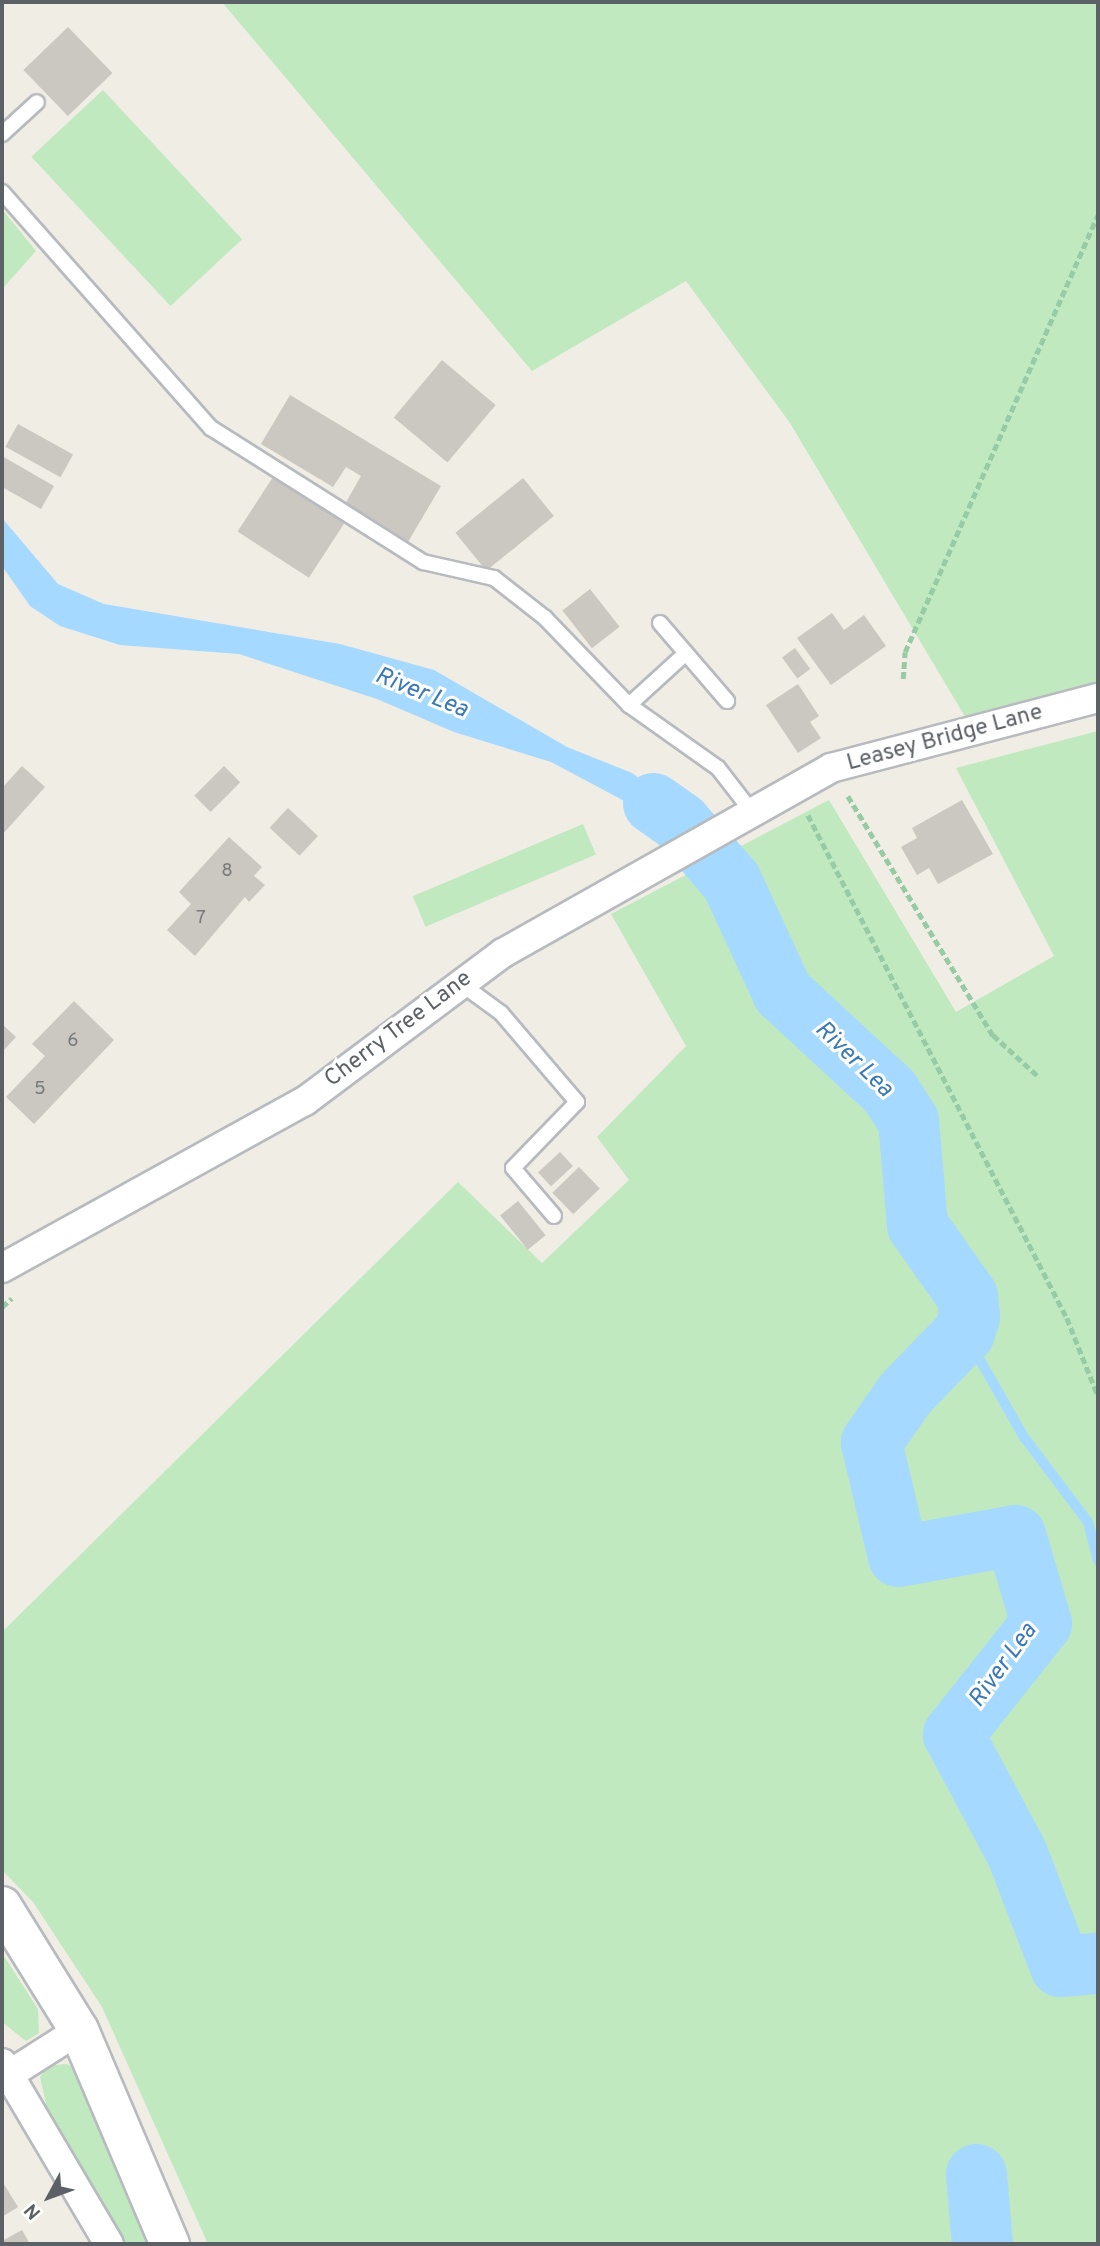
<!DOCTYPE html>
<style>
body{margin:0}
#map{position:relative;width:1100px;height:2246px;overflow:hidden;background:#f0ede4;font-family:Overpass,sans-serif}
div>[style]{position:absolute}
.green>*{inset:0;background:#c0e9bf;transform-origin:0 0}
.water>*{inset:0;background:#a5d9ff}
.stream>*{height:10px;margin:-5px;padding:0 5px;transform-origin:5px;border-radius:5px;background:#a5d9ff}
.river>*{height:61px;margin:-30.5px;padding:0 30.5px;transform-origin:30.5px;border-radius:30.5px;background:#a5d9ff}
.building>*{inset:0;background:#cbc8c1;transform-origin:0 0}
.path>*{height:4.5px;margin-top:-2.25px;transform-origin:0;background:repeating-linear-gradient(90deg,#97cba6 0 7px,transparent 0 10.5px)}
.roads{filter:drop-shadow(2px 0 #b7babf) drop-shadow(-2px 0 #b7babf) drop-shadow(0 2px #b7babf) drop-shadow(0 -2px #b7babf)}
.service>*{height:14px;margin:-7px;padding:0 7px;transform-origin:7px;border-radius:7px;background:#fff}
.minor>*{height:28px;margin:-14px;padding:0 14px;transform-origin:14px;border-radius:14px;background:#fff}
.secondary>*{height:38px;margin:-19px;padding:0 19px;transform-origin:19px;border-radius:19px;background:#fff}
span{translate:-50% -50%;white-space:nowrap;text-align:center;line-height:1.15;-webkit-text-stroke:6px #fff;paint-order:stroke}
.number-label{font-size:19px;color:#787b7d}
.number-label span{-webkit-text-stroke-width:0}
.street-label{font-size:23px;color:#5c6166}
.water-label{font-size:24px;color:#3a79b8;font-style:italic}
.frame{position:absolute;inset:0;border:4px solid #5c6166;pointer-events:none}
.north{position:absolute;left:14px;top:2162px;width:70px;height:70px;-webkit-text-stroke:5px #fff;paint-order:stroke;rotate:229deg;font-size:19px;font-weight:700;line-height:28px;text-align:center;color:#5c6166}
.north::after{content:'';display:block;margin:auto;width:24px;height:32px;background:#5c6166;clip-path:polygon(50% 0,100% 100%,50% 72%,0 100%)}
</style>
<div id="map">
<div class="green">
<div style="clip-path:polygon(222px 2px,1098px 2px,1098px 684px,967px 720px,790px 423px,686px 281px,532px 371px)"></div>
<div style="left:103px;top:90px;width:204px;height:98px;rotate:47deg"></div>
<div style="clip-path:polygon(2px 209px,36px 251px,2px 289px)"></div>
<div style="clip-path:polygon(1098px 731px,1098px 2244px,208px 2244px,102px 2007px,33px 1902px,2px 1870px,2px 1632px,458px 1182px,542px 1263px,629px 1180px,597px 1137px,686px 1046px,611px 914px,829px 800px,956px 1012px,1054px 956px,956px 768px)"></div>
<div style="left:583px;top:824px;width:33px;height:185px;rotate:67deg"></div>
<div style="clip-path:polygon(2px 1953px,38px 2009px,39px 2033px,26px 2041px,2px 2022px)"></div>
<div style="clip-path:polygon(66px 2064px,76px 2068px,154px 2244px,127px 2244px,48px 2113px,40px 2077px,48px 2066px)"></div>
</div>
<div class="water">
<div style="clip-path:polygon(2px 518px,58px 584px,104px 604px,340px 644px,434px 670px,567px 747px,632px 773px,687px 813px,726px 854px,704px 866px,630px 804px,551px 762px,454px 732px,377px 699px,239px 654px,120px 645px,60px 626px,30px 606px,2px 566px)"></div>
</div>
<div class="stream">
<div style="left:964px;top:1332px;width:121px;rotate:60.3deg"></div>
<div style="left:1024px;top:1437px;width:106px;rotate:53deg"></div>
<div style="left:1088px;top:1522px;width:40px;rotate:75.6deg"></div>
</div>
<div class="river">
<div style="left:653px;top:803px;width:33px;rotate:35deg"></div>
<div style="left:680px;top:822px;width:78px;rotate:49.2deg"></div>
<div style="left:731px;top:881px;width:122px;rotate:65.3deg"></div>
<div style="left:782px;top:992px;width:146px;rotate:42.8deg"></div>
<div style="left:889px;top:1091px;width:35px;rotate:57deg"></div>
<div style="left:908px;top:1120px;width:105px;rotate:85.1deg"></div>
<div style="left:917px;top:1225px;width:87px;rotate:54.8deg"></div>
<div style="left:967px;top:1296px;width:20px;rotate:84deg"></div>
<div style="left:969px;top:1316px;width:17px;rotate:107deg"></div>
<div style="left:964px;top:1332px;width:85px;rotate:134deg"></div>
<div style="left:905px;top:1393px;width:60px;rotate:124.8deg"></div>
<div style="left:871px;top:1442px;width:117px;rotate:76.7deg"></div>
<div style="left:898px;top:1556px;width:119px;rotate:-10.2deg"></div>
<div style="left:1015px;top:1535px;width:92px;rotate:73.5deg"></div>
<div style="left:1041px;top:1623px;width:142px;rotate:128.4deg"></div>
<div style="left:953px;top:1734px;width:136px;rotate:61.9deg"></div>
<div style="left:1017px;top:1854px;width:120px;rotate:69deg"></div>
<div style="left:1060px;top:1966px;width:38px;rotate:-5deg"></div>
<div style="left:976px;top:2174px;width:70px;rotate:85.1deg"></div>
</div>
<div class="building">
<div style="left:68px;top:27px;width:64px;height:62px;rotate:46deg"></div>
<div style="left:442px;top:360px;width:70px;height:75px;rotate:40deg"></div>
<div style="clip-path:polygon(290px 395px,441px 486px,408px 542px,345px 504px,361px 476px,346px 467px,333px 487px,261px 444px)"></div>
<div style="left:18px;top:424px;width:63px;height:26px;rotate:29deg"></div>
<div style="clip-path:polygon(2px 456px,54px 486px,41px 509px,2px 487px)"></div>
<div style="left:273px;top:477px;width:85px;height:65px;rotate:33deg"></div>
<div style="left:523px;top:478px;width:49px;height:87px;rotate:51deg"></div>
<div style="left:590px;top:589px;width:48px;height:35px;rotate:52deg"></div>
<div style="clip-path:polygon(832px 613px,844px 630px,864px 615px,886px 646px,831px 685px,797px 638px)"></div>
<div style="left:795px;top:648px;width:26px;height:16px;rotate:54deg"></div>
<div style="clip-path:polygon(798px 684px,819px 716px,810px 722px,821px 738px,798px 753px,766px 705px)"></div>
<div style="clip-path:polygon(22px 766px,45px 787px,2px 835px,2px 788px)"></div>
<div style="left:224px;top:766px;width:23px;height:42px;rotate:45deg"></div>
<div style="clip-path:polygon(962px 800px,993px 854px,938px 884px,929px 868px,917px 875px,901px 847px,917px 838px,912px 828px)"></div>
<div style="left:288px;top:808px;width:41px;height:27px;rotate:43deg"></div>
<div style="clip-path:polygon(229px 837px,262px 867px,254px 876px,265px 885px,249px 902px,245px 897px,195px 956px,167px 930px,191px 904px,179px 892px)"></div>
<div style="clip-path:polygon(74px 1001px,114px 1040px,34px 1124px,6px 1097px,45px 1056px,32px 1044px)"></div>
<div style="clip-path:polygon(2px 1024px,16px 1037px,2px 1052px)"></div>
<div style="left:560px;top:1152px;width:19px;height:30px;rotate:47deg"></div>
<div style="left:579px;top:1167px;width:30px;height:37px;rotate:46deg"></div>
<div style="left:518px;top:1201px;width:44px;height:23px;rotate:51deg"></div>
<div style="clip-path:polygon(2px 2181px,18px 2207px,2px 2217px)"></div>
<div style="clip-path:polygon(22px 2230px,30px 2244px,2px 2244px,2px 2241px)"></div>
</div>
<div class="path">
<div style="left:903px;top:679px;width:27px;rotate:-86deg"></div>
<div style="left:905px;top:652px;width:478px;rotate:-66.2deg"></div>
<div style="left:848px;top:796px;width:280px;rotate:58.8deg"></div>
<div style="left:993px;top:1035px;width:62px;rotate:42.4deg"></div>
<div style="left:808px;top:815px;width:566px;rotate:62.76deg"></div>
<div style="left:1067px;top:1318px;width:84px;rotate:68.3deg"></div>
<div style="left:2px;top:1307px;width:13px;rotate:-42deg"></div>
</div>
<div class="roads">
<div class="service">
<div style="left:2px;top:134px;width:47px;rotate:-42.4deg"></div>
<div style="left:2px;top:192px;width:315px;rotate:48.5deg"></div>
<div style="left:211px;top:428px;width:251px;rotate:32.3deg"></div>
<div style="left:423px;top:562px;width:73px;rotate:12.7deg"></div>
<div style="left:494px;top:578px;width:65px;rotate:38.1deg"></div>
<div style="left:545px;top:618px;width:121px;rotate:46deg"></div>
<div style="left:629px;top:705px;width:109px;rotate:35.3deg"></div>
<div style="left:718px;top:768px;width:56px;rotate:52.3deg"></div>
<div style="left:660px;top:623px;width:103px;rotate:49.3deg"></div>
<div style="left:629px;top:705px;width:77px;rotate:-42.4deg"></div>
<div style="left:460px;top:983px;width:51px;rotate:36.2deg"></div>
<div style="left:501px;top:1013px;width:117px;rotate:49.5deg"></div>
<div style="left:577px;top:1102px;width:92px;rotate:134.1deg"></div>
<div style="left:513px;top:1168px;width:63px;rotate:49.5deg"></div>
</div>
<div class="minor">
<div style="left:2px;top:1268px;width:346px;rotate:-28.9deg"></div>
<div style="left:305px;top:1101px;width:247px;rotate:-36.8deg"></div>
<div style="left:503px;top:953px;width:377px;rotate:-29.4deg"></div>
<div style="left:831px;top:768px;width:276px;rotate:-14.7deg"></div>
<div style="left:2px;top:2063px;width:210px;rotate:59.4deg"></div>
<div style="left:10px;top:2074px;width:82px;rotate:-32.5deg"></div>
</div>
<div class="secondary">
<div style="left:2px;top:1906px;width:146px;rotate:58.2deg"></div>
<div style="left:79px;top:2030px;width:233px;rotate:67deg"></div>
</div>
</div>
<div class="number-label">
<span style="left:227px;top:872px">8</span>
<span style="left:201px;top:919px">7</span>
<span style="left:73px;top:1042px">6</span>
<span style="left:40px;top:1090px">5</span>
</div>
<div class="street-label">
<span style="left:945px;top:739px;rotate:-15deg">Leasey Bridge Lane</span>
<span style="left:399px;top:1030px;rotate:-37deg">Cherry Tree Lane</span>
</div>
<div class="water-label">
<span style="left:421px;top:694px;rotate:22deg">River Lea</span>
<span style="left:853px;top:1060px;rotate:44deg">River Lea</span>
<span style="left:1004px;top:1666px;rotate:-54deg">River Lea</span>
</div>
<div class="frame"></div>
<div class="north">N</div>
</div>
